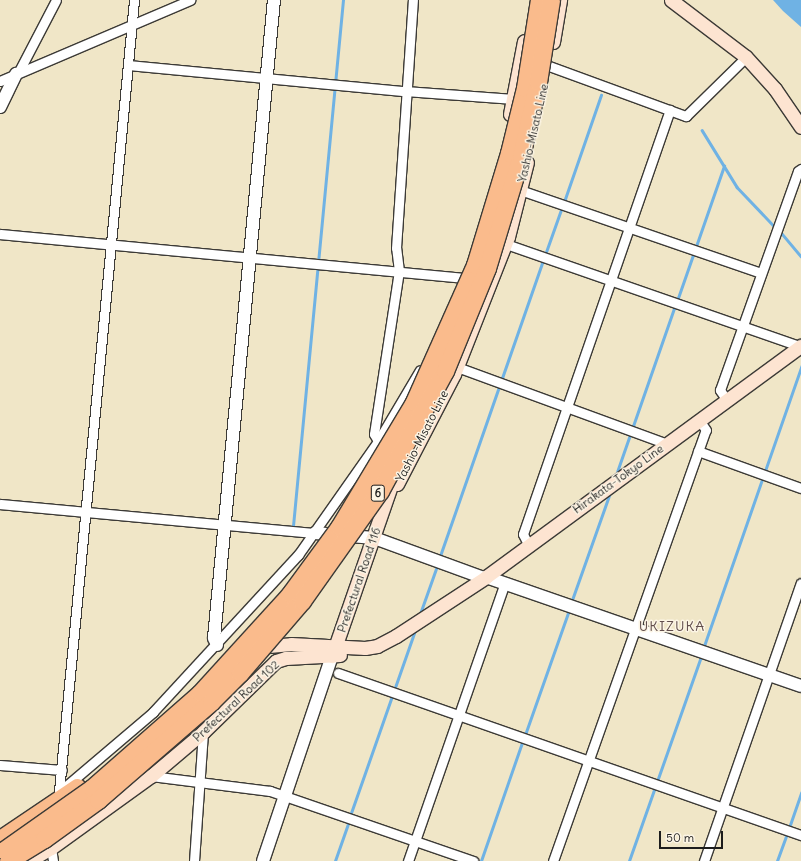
<!DOCTYPE html>
<style>
body{margin:0}
#map{position:relative;width:801px;height:861px;overflow:hidden;background:#f0e6c7;font-family:Delius,sans-serif}
div>[style]{position:absolute}
.water>*{inset:0;background:#6fb2e4}
.stream>*{height:2.5px;margin:-1.25px;padding:0 1.25px;transform-origin:1.25px;border-radius:1.25px;background:#6fb2e4}
.roads{filter:drop-shadow(1px 0 #3c3a36) drop-shadow(-1px 0 #3c3a36) drop-shadow(0 1px #3c3a36) drop-shadow(0 -1px #3c3a36)}
.minor>*{height:9px;margin:-4.5px;padding:0 4.5px;transform-origin:4.5px;border-radius:4.5px;background:#fff}
.tertiary>*{height:12px;margin:-6px;padding:0 6px;transform-origin:6px;border-radius:6px;background:#fff}
.secondary>*{height:13px;margin:-6.5px;padding:0 6.5px;transform-origin:6.5px;border-radius:6.5px;background:#fde4d1}
.motorway>*{height:17px;margin:-8.5px;padding:0 8.5px;transform-origin:8.5px;border-radius:8.5px;background:#fabb8c}
.bridges{filter:drop-shadow(1px 0 #3c3a36) drop-shadow(-1px 0 #3c3a36) drop-shadow(0 1px #3c3a36) drop-shadow(0 -1px #3c3a36)}
.motorway-bridge>*{height:17px;margin:-8.5px;padding:0 8.5px;transform-origin:8.5px;border-radius:8.5px;background:#fabb8c}
span{translate:-50% -50%;white-space:nowrap;text-align:center;line-height:1.15;-webkit-text-stroke:3px #fcf5e5;paint-order:stroke}
.shield-label span{padding:1px 3px;background:#fcf5e5;border:1px solid;border-radius:3px;-webkit-text-stroke-width:0}
.shield-label{font-size:11px;color:#1c1c1c;font-weight:700}
.street-label{font-size:12px;color:#1c1c1c}
.quarter-label{font-size:14px;color:#624e4d;letter-spacing:1px}
.scale{position:absolute;left:659px;top:831px;width:64px;height:18px;box-sizing:border-box;border:2px solid #1c1c1c;border-top:0;padding-left:5px;font-size:12px;line-height:14px;white-space:nowrap;color:#1c1c1c;-webkit-text-stroke:3px #fcf5e5;paint-order:stroke}
</style>
<div id="map">
<div class="water">
<div style="clip-path:polygon(773px 0,801px 0,801px 27px,783px 11px)"></div>
</div>
<div class="stream">
<div style="left:702px;top:130px;width:67px;rotate:58.4deg"></div>
<div style="left:737px;top:187px;width:55px;rotate:46.5deg"></div>
<div style="left:564px;top:202px;width:113px;rotate:-70.9deg"></div>
<div style="left:779px;top:230px;width:34px;rotate:50deg"></div>
<div style="left:545px;top:255px;width:51px;rotate:-70.5deg"></div>
<div style="left:677px;top:301px;width:143px;rotate:-70.8deg"></div>
<div style="left:616px;top:475px;width:179px;rotate:-70.8deg"></div>
<div style="left:293px;top:526px;width:528px;rotate:-84.57deg"></div>
<div style="left:439px;top:559px;width:317px;rotate:-70.8deg"></div>
<div style="left:571px;top:603px;width:117px;rotate:-70.5deg"></div>
<div style="left:420px;top:614px;width:51px;rotate:-70.5deg"></div>
<div style="left:703px;top:649px;width:299px;rotate:-70.8deg"></div>
<div style="left:525px;top:735px;width:133px;rotate:-70.6deg"></div>
<div style="left:350px;top:816px;width:197px;rotate:-70.7deg"></div>
<div style="left:789px;top:828px;width:37px;rotate:-71deg"></div>
<div style="left:335px;top:861px;width:42px;rotate:-70.7deg"></div>
<div style="left:481px;top:861px;width:128px;rotate:-70.9deg"></div>
<div style="left:629px;top:861px;width:217px;rotate:-70.6deg"></div>
<div style="left:777px;top:861px;width:30px;rotate:-70deg"></div>
</div>
<div class="roads">
<div class="minor">
<div style="left:128px;top:65px;width:278px;rotate:5.4deg"></div>
<div style="left:405px;top:91px;width:109px;rotate:4.2deg"></div>
<div style="left:549px;top:66px;width:146px;rotate:20.1deg"></div>
<div style="left:686px;top:116px;width:84px;rotate:-44.5deg"></div>
<div style="left:18px;top:73px;width:82px;rotate:-62.5deg"></div>
<div style="left:0;top:81px;width:207px;rotate:-23.1deg"></div>
<div style="left:520px;top:190px;width:255px;rotate:19deg"></div>
<div style="left:0;top:234px;width:465px;rotate:5.4deg"></div>
<div style="left:506px;top:244px;width:312px;rotate:19.2deg"></div>
<div style="left:457px;top:367px;width:224px;rotate:20.1deg"></div>
<div style="left:726px;top:399px;width:11px;rotate:-124deg"></div>
<div style="left:720px;top:390px;width:232px;rotate:-70.4deg"></div>
<div style="left:798px;top:171px;width:4px;rotate:-34deg"></div>
<div style="left:378px;top:441px;width:8px;rotate:-120deg"></div>
<div style="left:374px;top:434px;width:165px;rotate:-81.3deg"></div>
<div style="left:399px;top:271px;width:23px;rotate:-97deg"></div>
<div style="left:396px;top:248px;width:249px;rotate:-86.1deg"></div>
<div style="left:698px;top:451px;width:109px;rotate:19.8deg"></div>
<div style="left:0;top:504px;width:316px;rotate:5.3deg"></div>
<div style="left:528px;top:544px;width:11px;rotate:-117deg"></div>
<div style="left:523px;top:534px;width:449px;rotate:-70.9deg"></div>
<div style="left:338px;top:673px;width:491px;rotate:19.3deg"></div>
<div style="left:0;top:765px;width:62px;rotate:4.6deg"></div>
<div style="left:151px;top:776px;width:120px;rotate:7.2deg"></div>
<div style="left:270px;top:791px;width:215px;rotate:19deg"></div>
<div style="left:65px;top:787px;width:116px;rotate:-40.4deg"></div>
<div style="left:153px;top:712px;width:214px;rotate:-47.3deg"></div>
<div style="left:298px;top:555px;width:139px;rotate:-54.9deg"></div>
<div style="left:378px;top:441px;width:82px;rotate:-59.4deg"></div>
<div style="left:59px;top:791px;width:795px;rotate:-84.58deg"></div>
<div style="left:51px;top:848px;width:13px;rotate:81deg"></div>
<div style="left:194px;top:861px;width:129px;rotate:-86deg"></div>
<div style="left:408px;top:861px;width:294px;rotate:-70.8deg"></div>
<div style="left:553px;top:861px;width:457px;rotate:-70.5deg"></div>
<div style="left:706px;top:430px;width:12px;rotate:-125deg"></div>
<div style="left:704px;top:861px;width:294px;rotate:-70.8deg"></div>
</div>
<div class="tertiary">
<div style="left:0;top:107px;width:37px;rotate:-64deg"></div>
<div style="left:315px;top:533px;width:59px;rotate:4.8deg"></div>
<div style="left:374px;top:538px;width:117px;rotate:20deg"></div>
<div style="left:486px;top:577px;width:333px;rotate:19.1deg"></div>
<div style="left:217px;top:645px;width:8px;rotate:-113deg"></div>
<div style="left:214px;top:638px;width:641px;rotate:-84.63deg"></div>
<div style="left:263px;top:861px;width:216px;rotate:-71.4deg"></div>
</div>
<div class="secondary">
<div style="left:671px;top:0;width:94px;rotate:37.2deg"></div>
<div style="left:746px;top:57px;width:43px;rotate:47.8deg"></div>
<div style="left:775px;top:89px;width:46px;rotate:55.6deg"></div>
<div style="left:553px;top:42px;width:43px;rotate:-80.5deg"></div>
<div style="left:510px;top:114px;width:74px;rotate:-79.1deg"></div>
<div style="left:397px;top:484px;width:124px;rotate:-62.6deg"></div>
<div style="left:454px;top:374px;width:147px;rotate:-68.5deg"></div>
<div style="left:508px;top:237px;width:77px;rotate:-75.8deg"></div>
<div style="left:258px;top:647px;width:33px;rotate:-5deg"></div>
<div style="left:291px;top:644px;width:74px;rotate:3.1deg"></div>
<div style="left:365px;top:648px;width:12px;rotate:-9deg"></div>
<div style="left:377px;top:646px;width:21px;rotate:-28deg"></div>
<div style="left:396px;top:636px;width:108px;rotate:-33.2deg"></div>
<div style="left:486px;top:577px;width:391px;rotate:-36.3deg"></div>
<div style="left:332px;top:656px;width:196px;rotate:-70.9deg"></div>
<div style="left:29px;top:861px;width:26px;rotate:-31deg"></div>
<div style="left:51px;top:848px;width:123px;rotate:-35.8deg"></div>
<div style="left:151px;top:776px;width:68px;rotate:-40.2deg"></div>
<div style="left:203px;top:732px;width:102px;rotate:-44.2deg"></div>
<div style="left:276px;top:661px;width:10px;rotate:-17deg"></div>
<div style="left:286px;top:658px;width:54px;rotate:-3.2deg"></div>
</div>
<div class="motorway">
<div style="left:0;top:839px;width:93px;rotate:-34deg"></div>
</div>
</div>
<div class="bridges">
<div class="motorway-bridge">
<div style="left:4px;top:850px;width:108px;rotate:-35.2deg"></div>
<div style="left:92px;top:788px;width:144px;rotate:-41.3deg"></div>
<div style="left:200px;top:693px;width:134px;rotate:-47.7deg"></div>
<div style="left:290px;top:594px;width:83px;rotate:-53.8deg"></div>
<div style="left:339px;top:527px;width:146px;rotate:-59deg"></div>
<div style="left:414px;top:402px;width:150px;rotate:-66deg"></div>
<div style="left:475px;top:265px;width:117px;rotate:-73.1deg"></div>
<div style="left:509px;top:153px;width:67px;rotate:-76.2deg"></div>
<div style="left:525px;top:88px;width:89px;rotate:-81deg"></div>
<div style="left:8px;top:861px;width:42px;rotate:-31.4deg"></div>
<div style="left:44px;top:839px;width:67px;rotate:-35.8deg"></div>
<div style="left:98px;top:800px;width:150px;rotate:-40.9deg"></div>
<div style="left:211px;top:702px;width:41px;rotate:-45deg"></div>
<div style="left:240px;top:673px;width:95px;rotate:-49.3deg"></div>
<div style="left:302px;top:601px;width:135px;rotate:-54.7deg"></div>
<div style="left:380px;top:491px;width:136px;rotate:-61.6deg"></div>
<div style="left:445px;top:371px;width:111px;rotate:-67.8deg"></div>
<div style="left:487px;top:268px;width:117px;rotate:-73.1deg"></div>
<div style="left:521px;top:156px;width:76px;rotate:-77.1deg"></div>
<div style="left:538px;top:82px;width:83px;rotate:-81deg"></div>
</div>
</div>
<div class="shield-label">
<span style="left:378px;top:493px">6</span>
</div>
<div class="street-label">
<span style="left:533px;top:133px;rotate:-77deg">Yashio-Misato Line</span>
<span style="left:422px;top:436px;rotate:-63deg">Yashio-Misato Line</span>
<span style="left:618px;top:479px;rotate:-36deg">Hirakata-Tokyo Line</span>
<span style="left:359px;top:580px;rotate:-71deg">Prefectural Road 116</span>
<span style="left:236px;top:701px;rotate:-43deg">Prefectural Road 102</span>
</div>
<div class="quarter-label">
<span style="left:672px;top:626px">UKIZUKA</span>
</div>
<div class="scale">50 m</div>
</div>
